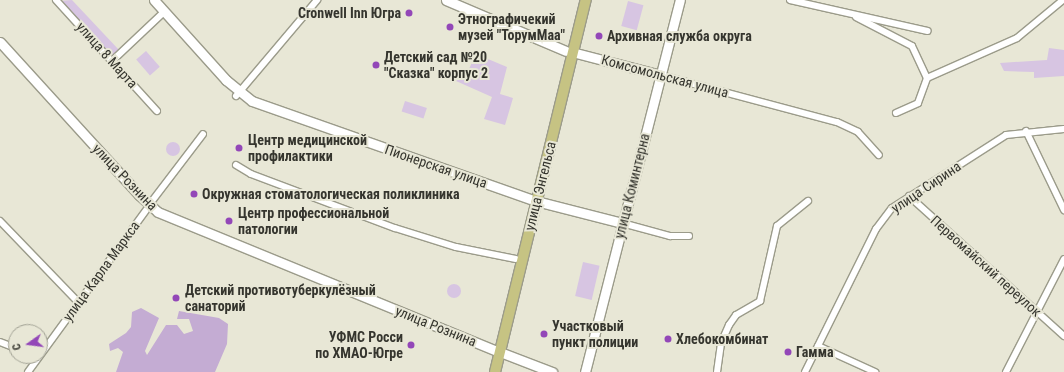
<!DOCTYPE html>
<meta charset="utf-8">
<style>
body{margin:0}
#map{position:relative;width:1064px;height:372px;overflow:hidden;background:#e8e7d6;font-family:"Roboto Condensed",sans-serif}
div>[style]{position:absolute}
.green>*{inset:0;background:#d7c5e2;transform-origin:0 0}
.round{border-radius:50%}
.forest>*{inset:0;background:#c4acd3}
.roads{filter:drop-shadow(1px 0 #9b9b8a) drop-shadow(-1px 0 #9b9b8a) drop-shadow(0 1px #9b9b8a) drop-shadow(0 -1px #9b9b8a)}
.street>*{height:6px;margin:-3px;padding:0 3px;transform-origin:3px;border-radius:3px;background:#fff}
.secondary>*{height:9px;margin:-4.5px;padding:0 4.5px;transform-origin:4.5px;border-radius:4.5px;background:#fff}
.primary>*{height:10px;margin:-5px;padding:0 5px;transform-origin:5px;border-radius:5px;background:#c6c383}
.dots>*{width:11px;height:11px;translate:-50% -50%;box-sizing:border-box;border:2px solid #e8e7d6;border-radius:50%}
span{translate:-50% -50%;white-space:nowrap;text-align:center;line-height:1.15;-webkit-text-stroke:4px #e8e7d6;paint-order:stroke}
.poi-label{font-size:14px;color:#35352e;font-weight:700}
.right{translate:-100% -50%;text-align:right}
.left{translate:0 -50%;text-align:left}
.street-label{font-size:14px;color:#35352e}
.north{position:absolute;left:8px;top:324px;width:40px;height:40px;box-sizing:border-box;background:#e8e7d6;border:1px solid #a0a093;border-radius:50%;rotate:256deg;font-size:11px;font-weight:700;line-height:16px;text-align:center;color:#35352e}
.north::after{content:'';display:block;margin:auto;width:14px;height:18px;background:#9347b8;clip-path:polygon(50% 0,100% 100%,50% 72%,0 100%)}
</style>
<div id="map">
<div class="green">
<div style="clip-path:polygon(72px 0,119px 50px,111px 57px,59px 1px)"></div>
<div style="left:628px;top:1px;width:16px;height:26px;rotate:15deg"></div>
<div style="clip-path:polygon(1049px 48px,1064px 50px,1064px 76px,1034px 78px,1034px 72px,1004px 71px,1000px 63px,1047px 60px)"></div>
<div style="left:146px;top:51px;width:21px;height:13px;rotate:49deg"></div>
<div style="clip-path:polygon(476px 54px,507px 67px,500px 94px,513px 98px,505px 125px,484px 119px,492px 97px,456px 81px,468px 71px)"></div>
<div style="left:405px;top:101px;width:23px;height:11px;rotate:18deg"></div>
<div class="round" style="left:166px;top:142px;width:14px;height:14px"></div>
<div style="left:583px;top:262px;width:17px;height:35px;rotate:13deg"></div>
<div class="round" style="left:447px;top:284px;width:14px;height:14px"></div>
</div>
<div class="forest">
<div style="clip-path:polygon(141px 308px,159px 318px,145px 351px,147px 355px,166px 325px,177px 325px,184px 334px,193px 331px,189px 319px,177px 319px,179px 311px,219px 318px,228px 324px,227px 344px,215px 372px,116px 372px,123px 352px,118px 348px,110px 351px,109px 344px,126px 333px,131px 327px,132px 312px)"></div>
</div>
<div class="roads">
<div class="street">
<div style="left:56px;top:0;width:150px;rotate:47.7deg"></div>
<div style="left:790px;top:0;width:141px;rotate:12.7deg"></div>
<div style="left:856px;top:17px;width:63px;rotate:27.4deg"></div>
<div style="left:912px;top:46px;width:35px;rotate:65deg"></div>
<div style="left:112px;top:61px;width:71px;rotate:-43.3deg"></div>
<div style="left:660px;top:75px;width:183px;rotate:14.9deg"></div>
<div style="left:837px;top:122px;width:23px;rotate:25deg"></div>
<div style="left:858px;top:132px;width:31px;rotate:48deg"></div>
<div style="left:236px;top:96px;width:126px;rotate:-49.8deg"></div>
<div style="left:896px;top:113px;width:24px;rotate:-24deg"></div>
<div style="left:918px;top:103px;width:27px;rotate:-70deg"></div>
<div style="left:927px;top:78px;width:98px;rotate:-24deg"></div>
<div style="left:1017px;top:38px;width:60px;rotate:-39.6deg"></div>
<div style="left:1026px;top:131px;width:88px;rotate:64.3deg"></div>
<div style="left:236px;top:165px;width:17px;rotate:31deg"></div>
<div style="left:251px;top:174px;width:154px;rotate:20.6deg"></div>
<div style="left:395px;top:228px;width:64px;rotate:17.3deg"></div>
<div style="left:456px;top:247px;width:61px;rotate:11.3deg"></div>
<div style="left:909px;top:196px;width:209px;rotate:42.1deg"></div>
<div style="left:149px;top:205px;width:89px;rotate:-52.7deg"></div>
<div style="left:0;top:221px;width:112px;rotate:46.1deg"></div>
<div style="left:622px;top:223px;width:50px;rotate:15.2deg"></div>
<div style="left:670px;top:236px;width:19px"></div>
<div style="left:0;top:342px;width:17px;rotate:21deg"></div>
<div style="left:818px;top:346px;width:63px;rotate:24.5deg"></div>
<div style="left:28px;top:372px;width:200px;rotate:-53.9deg"></div>
<div style="left:717px;top:372px;width:29px;rotate:-82deg"></div>
<div style="left:721px;top:343px;width:20px;rotate:-66deg"></div>
<div style="left:729px;top:325px;width:12px;rotate:-55deg"></div>
<div style="left:736px;top:315px;width:28px;rotate:-30deg"></div>
<div style="left:760px;top:301px;width:77px;rotate:-77.2deg"></div>
<div style="left:777px;top:226px;width:40px;rotate:-39deg"></div>
<div style="left:805px;top:372px;width:160px;rotate:-63.6deg"></div>
<div style="left:876px;top:229px;width:26px;rotate:-53deg"></div>
<div style="left:892px;top:208px;width:135px;rotate:-32.6deg"></div>
<div style="left:1006px;top:135px;width:58px;rotate:-5.9deg"></div>
<div style="left:1006px;top:372px;width:127px;rotate:-62.8deg"></div>
</div>
<div class="secondary">
<div style="left:154px;top:0;width:108px;rotate:48deg"></div>
<div style="left:226px;top:80px;width:33px;rotate:39deg"></div>
<div style="left:252px;top:101px;width:295px;rotate:19.4deg"></div>
<div style="left:446px;top:0;width:130px;rotate:23deg"></div>
<div style="left:0;top:42px;width:207px;rotate:47.7deg"></div>
<div style="left:139px;top:195px;width:25px;rotate:42deg"></div>
<div style="left:158px;top:212px;width:364px;rotate:22.3deg"></div>
<div style="left:572px;top:52px;width:91px;rotate:14.6deg"></div>
<div style="left:536px;top:201px;width:89px;rotate:14.3deg"></div>
<div style="left:500px;top:352px;width:56px;rotate:21deg"></div>
<div style="left:585px;top:372px;width:384px;rotate:-75.7deg"></div>
</div>
<div class="primary">
<div style="left:495px;top:372px;width:383px;rotate:-76.3deg"></div>
</div>
</div>
<div class="dots">
<div style="left:409px;top:13px;background:#9347b8"></div>
<div style="left:450px;top:27px;background:#9347b8"></div>
<div style="left:599px;top:36px;background:#9347b8"></div>
<div style="left:376px;top:65px;background:#9347b8"></div>
<div style="left:239px;top:148px;background:#9347b8"></div>
<div style="left:194px;top:194px;background:#9347b8"></div>
<div style="left:229px;top:221px;background:#9347b8"></div>
<div style="left:176px;top:298px;background:#9347b8"></div>
<div style="left:544px;top:334px;background:#9347b8"></div>
<div style="left:668px;top:339px;background:#9347b8"></div>
<div style="left:411px;top:345px;background:#9347b8"></div>
<div style="left:788px;top:352px;background:#9347b8"></div>
</div>
<div class="poi-label">
<span class="right" style="left:401px;top:13px">Cronwell Inn Югра</span>
<span class="left" style="left:458px;top:27px">Этнографичекий<br>музей "ТорумМаа"</span>
<span class="left" style="left:607px;top:36px">Архивная служба округа</span>
<span class="left" style="left:384px;top:65px">Детский сад №20<br>"Сказка" корпус 2</span>
<span class="left" style="left:248px;top:148px">Центр медицинской<br>профилактики</span>
<span class="left" style="left:202px;top:194px">Окружная стоматологическая поликлиника</span>
<span class="left" style="left:238px;top:221px">Центр профессиональной<br>патологии</span>
<span class="left" style="left:185px;top:298px">Детский противотуберкулёзный<br>санаторий</span>
<span class="left" style="left:552px;top:334px">Участковый<br>пункт полиции</span>
<span class="right" style="left:403px;top:345px">УФМС Росси<br>по ХМАО-Югре</span>
<span class="left" style="left:676px;top:339px">Хлебокомбинат</span>
<span class="left" style="left:796px;top:352px">Гамма</span>
</div>
<div class="street-label">
<span style="left:107px;top:55px;rotate:48deg">улица 8 Марта</span>
<span style="left:665px;top:76px;rotate:15deg">Комсомольская улица</span>
<span style="left:436px;top:166px;rotate:19deg">Пионерская улица</span>
<span style="left:125px;top:177px;rotate:46deg">улица Рознина</span>
<span style="left:540px;top:186px;rotate:-76deg">улица Энгельса</span>
<span style="left:632px;top:186px;rotate:-76deg">улица Коминтерна</span>
<span style="left:926px;top:187px;rotate:-34deg">улица Сирина</span>
<span style="left:986px;top:266px;rotate:42deg">Первомайский переулок</span>
<span style="left:101px;top:271px;rotate:-54deg">улица Карла Маркса</span>
<span style="left:436px;top:326px;rotate:22deg">улица Рознина</span>
</div>
<div class="north">С</div>
</div>
